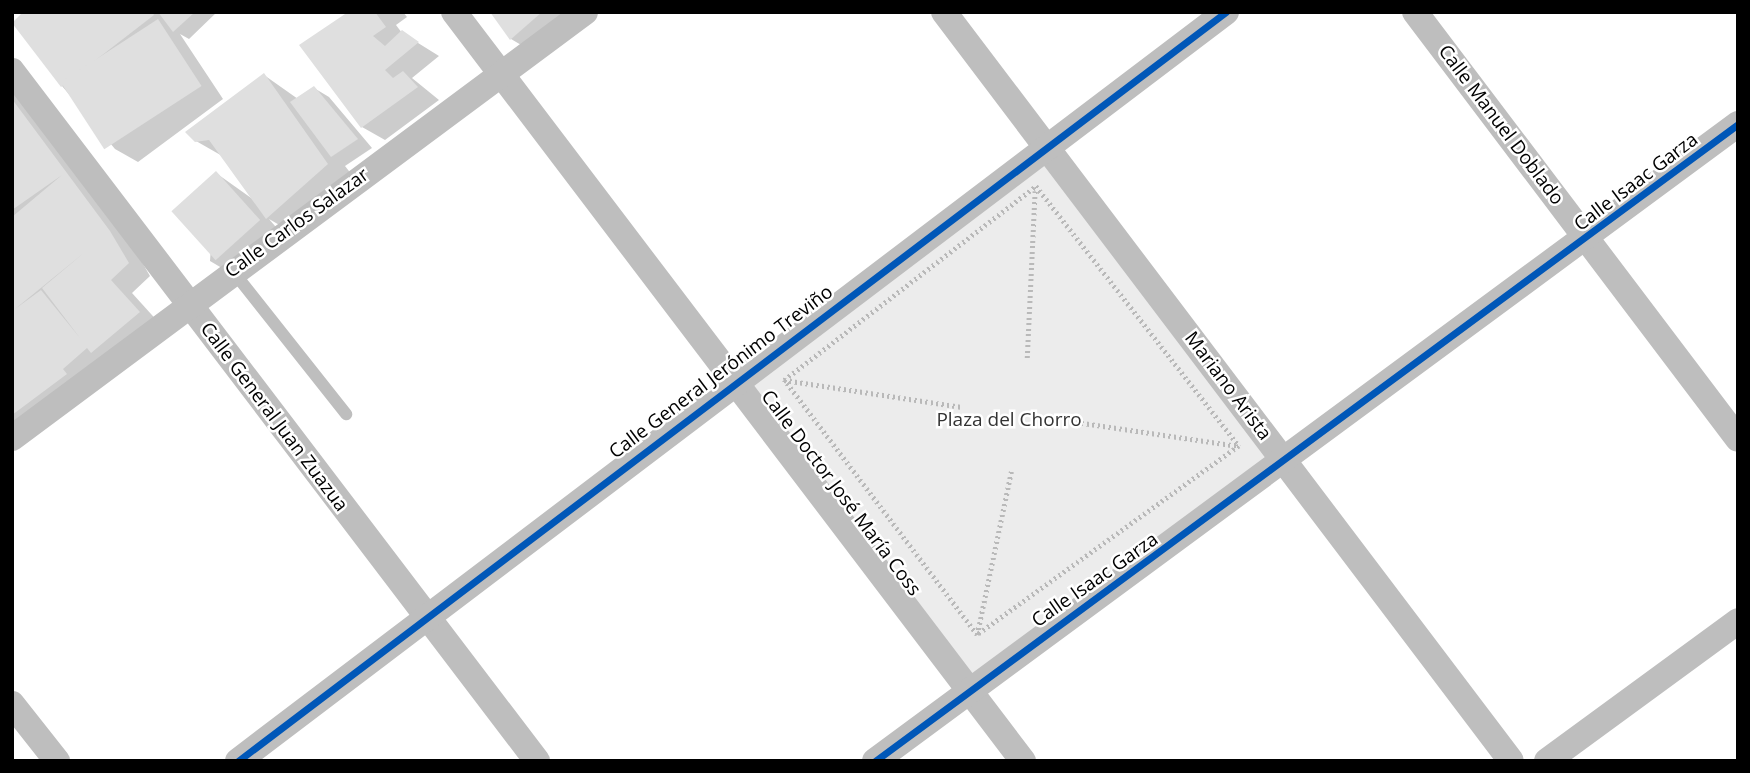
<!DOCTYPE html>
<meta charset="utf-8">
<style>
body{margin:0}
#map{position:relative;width:1750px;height:773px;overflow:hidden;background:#fff;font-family:"Open Sans",sans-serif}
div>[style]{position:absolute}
.green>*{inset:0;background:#ececec;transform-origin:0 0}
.shadow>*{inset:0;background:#0003}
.building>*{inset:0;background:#dfdfdf;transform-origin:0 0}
.path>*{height:4.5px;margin-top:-2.25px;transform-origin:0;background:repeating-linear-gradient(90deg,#b9b9b9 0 2px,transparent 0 5.5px)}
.lane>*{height:12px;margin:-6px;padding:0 6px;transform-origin:6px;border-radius:6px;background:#bebebe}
.street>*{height:26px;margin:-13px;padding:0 13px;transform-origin:13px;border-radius:13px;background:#bebebe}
.cycleway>*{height:7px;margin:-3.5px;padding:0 3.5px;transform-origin:3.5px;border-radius:3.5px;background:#0057b8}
span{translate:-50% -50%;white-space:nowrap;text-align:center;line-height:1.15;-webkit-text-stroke:5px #fff;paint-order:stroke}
.street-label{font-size:19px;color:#000}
.park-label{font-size:19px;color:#333}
.frame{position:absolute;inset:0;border:14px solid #000;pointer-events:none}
</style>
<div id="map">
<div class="green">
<div style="left:1044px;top:146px;width:399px;height:386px;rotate:53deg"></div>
</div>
<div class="shadow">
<div style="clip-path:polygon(26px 12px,217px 12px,189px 39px,180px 34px,223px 99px,138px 162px,115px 149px,62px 86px)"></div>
<div style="clip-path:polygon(351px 12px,403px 12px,407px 17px,396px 25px,402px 33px,439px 56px,412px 78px,439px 100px,385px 140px,362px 127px)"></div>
<div style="clip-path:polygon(492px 12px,579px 12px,533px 52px,511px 39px)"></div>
<div style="clip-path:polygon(264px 75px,298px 99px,314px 88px,329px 97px,372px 148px,345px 166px,356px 180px,295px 234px,269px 219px,281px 233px,232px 274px,210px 261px,216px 173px,254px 200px,224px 157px,196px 141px)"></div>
<div style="clip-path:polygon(12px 86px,135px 250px,150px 276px,132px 293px,161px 325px,30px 430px,12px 420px)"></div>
</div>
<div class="building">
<div style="clip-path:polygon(23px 12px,152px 12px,154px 15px,61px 87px,12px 23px)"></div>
<div style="clip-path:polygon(158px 12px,195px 12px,173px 32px)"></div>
<div style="clip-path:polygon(348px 12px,375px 12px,386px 27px,373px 36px,385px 46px,402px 30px,419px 42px,385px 70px,393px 78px,403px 71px,418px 87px,361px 128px,299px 45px)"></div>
<div style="clip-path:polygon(490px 12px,542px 12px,510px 40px)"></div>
<div style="left:158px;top:19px;width:80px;height:116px;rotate:57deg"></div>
<div style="clip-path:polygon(264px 73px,328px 164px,266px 219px,209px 140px,195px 142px,185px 132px)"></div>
<div style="clip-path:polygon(314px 86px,358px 139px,331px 157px,290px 102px)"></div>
<div style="clip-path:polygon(evenodd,12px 99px,110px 231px,129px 263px,111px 280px,140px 312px,91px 353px,87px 348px,63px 369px,67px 374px,12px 415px,12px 217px,62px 175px,12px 210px,12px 99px,85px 252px,42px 288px,80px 338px,41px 290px,15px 309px,85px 252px)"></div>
<div style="left:216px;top:171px;width:66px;height:60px;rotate:48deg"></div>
</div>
<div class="path">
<div style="left:1036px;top:186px;width:330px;rotate:52deg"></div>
<div style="left:1239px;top:446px;width:323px;rotate:144.2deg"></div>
<div style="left:977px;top:635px;width:320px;rotate:-127.1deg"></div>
<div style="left:784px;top:380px;width:318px;rotate:-37.6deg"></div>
<div style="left:1027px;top:358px;width:167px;rotate:-87.3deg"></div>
<div style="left:784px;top:380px;width:180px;rotate:8.6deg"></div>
<div style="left:1076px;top:422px;width:164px;rotate:8.4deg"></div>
<div style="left:977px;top:635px;width:167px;rotate:-78.2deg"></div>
</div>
<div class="lane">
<div style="left:232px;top:270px;width:184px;rotate:51.6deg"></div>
</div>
<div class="street">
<div style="left:454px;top:12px;width:941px;rotate:52.78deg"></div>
<div style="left:944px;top:12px;width:939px;rotate:52.87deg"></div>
<div style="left:1415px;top:12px;width:535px;rotate:52.89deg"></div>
<div style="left:12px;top:71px;width:867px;rotate:52.73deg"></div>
<div style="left:12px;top:438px;width:714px;rotate:-36.63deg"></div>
<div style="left:12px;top:704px;width:73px;rotate:51.7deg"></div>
<div style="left:238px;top:761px;width:1240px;rotate:-37.17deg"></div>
<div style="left:875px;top:761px;width:1073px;rotate:-36.43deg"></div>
<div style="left:1547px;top:761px;width:237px;rotate:-36.2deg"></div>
</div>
<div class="cycleway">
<div style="left:238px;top:761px;width:1240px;rotate:-37.17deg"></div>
<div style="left:875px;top:761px;width:1073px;rotate:-36.43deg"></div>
</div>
<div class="street-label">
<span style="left:1501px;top:125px;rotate:53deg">Calle Manuel Doblado</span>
<span style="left:1636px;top:182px;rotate:-37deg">Calle Isaac Garza</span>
<span style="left:297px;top:223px;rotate:-36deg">Calle Carlos Salazar</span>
<span style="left:721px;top:372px;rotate:-37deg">Calle General Jerónimo Treviño</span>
<span style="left:1228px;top:386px;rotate:53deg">Mariano Arista</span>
<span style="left:274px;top:417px;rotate:53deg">Calle General Juan Zuazua</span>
<span style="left:841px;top:493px;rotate:53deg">Calle Doctor José María Coss</span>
<span style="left:1095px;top:580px;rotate:-35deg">Calle Isaac Garza</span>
</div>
<div class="park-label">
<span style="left:1009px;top:420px">Plaza del Chorro</span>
</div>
<div class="frame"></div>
</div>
